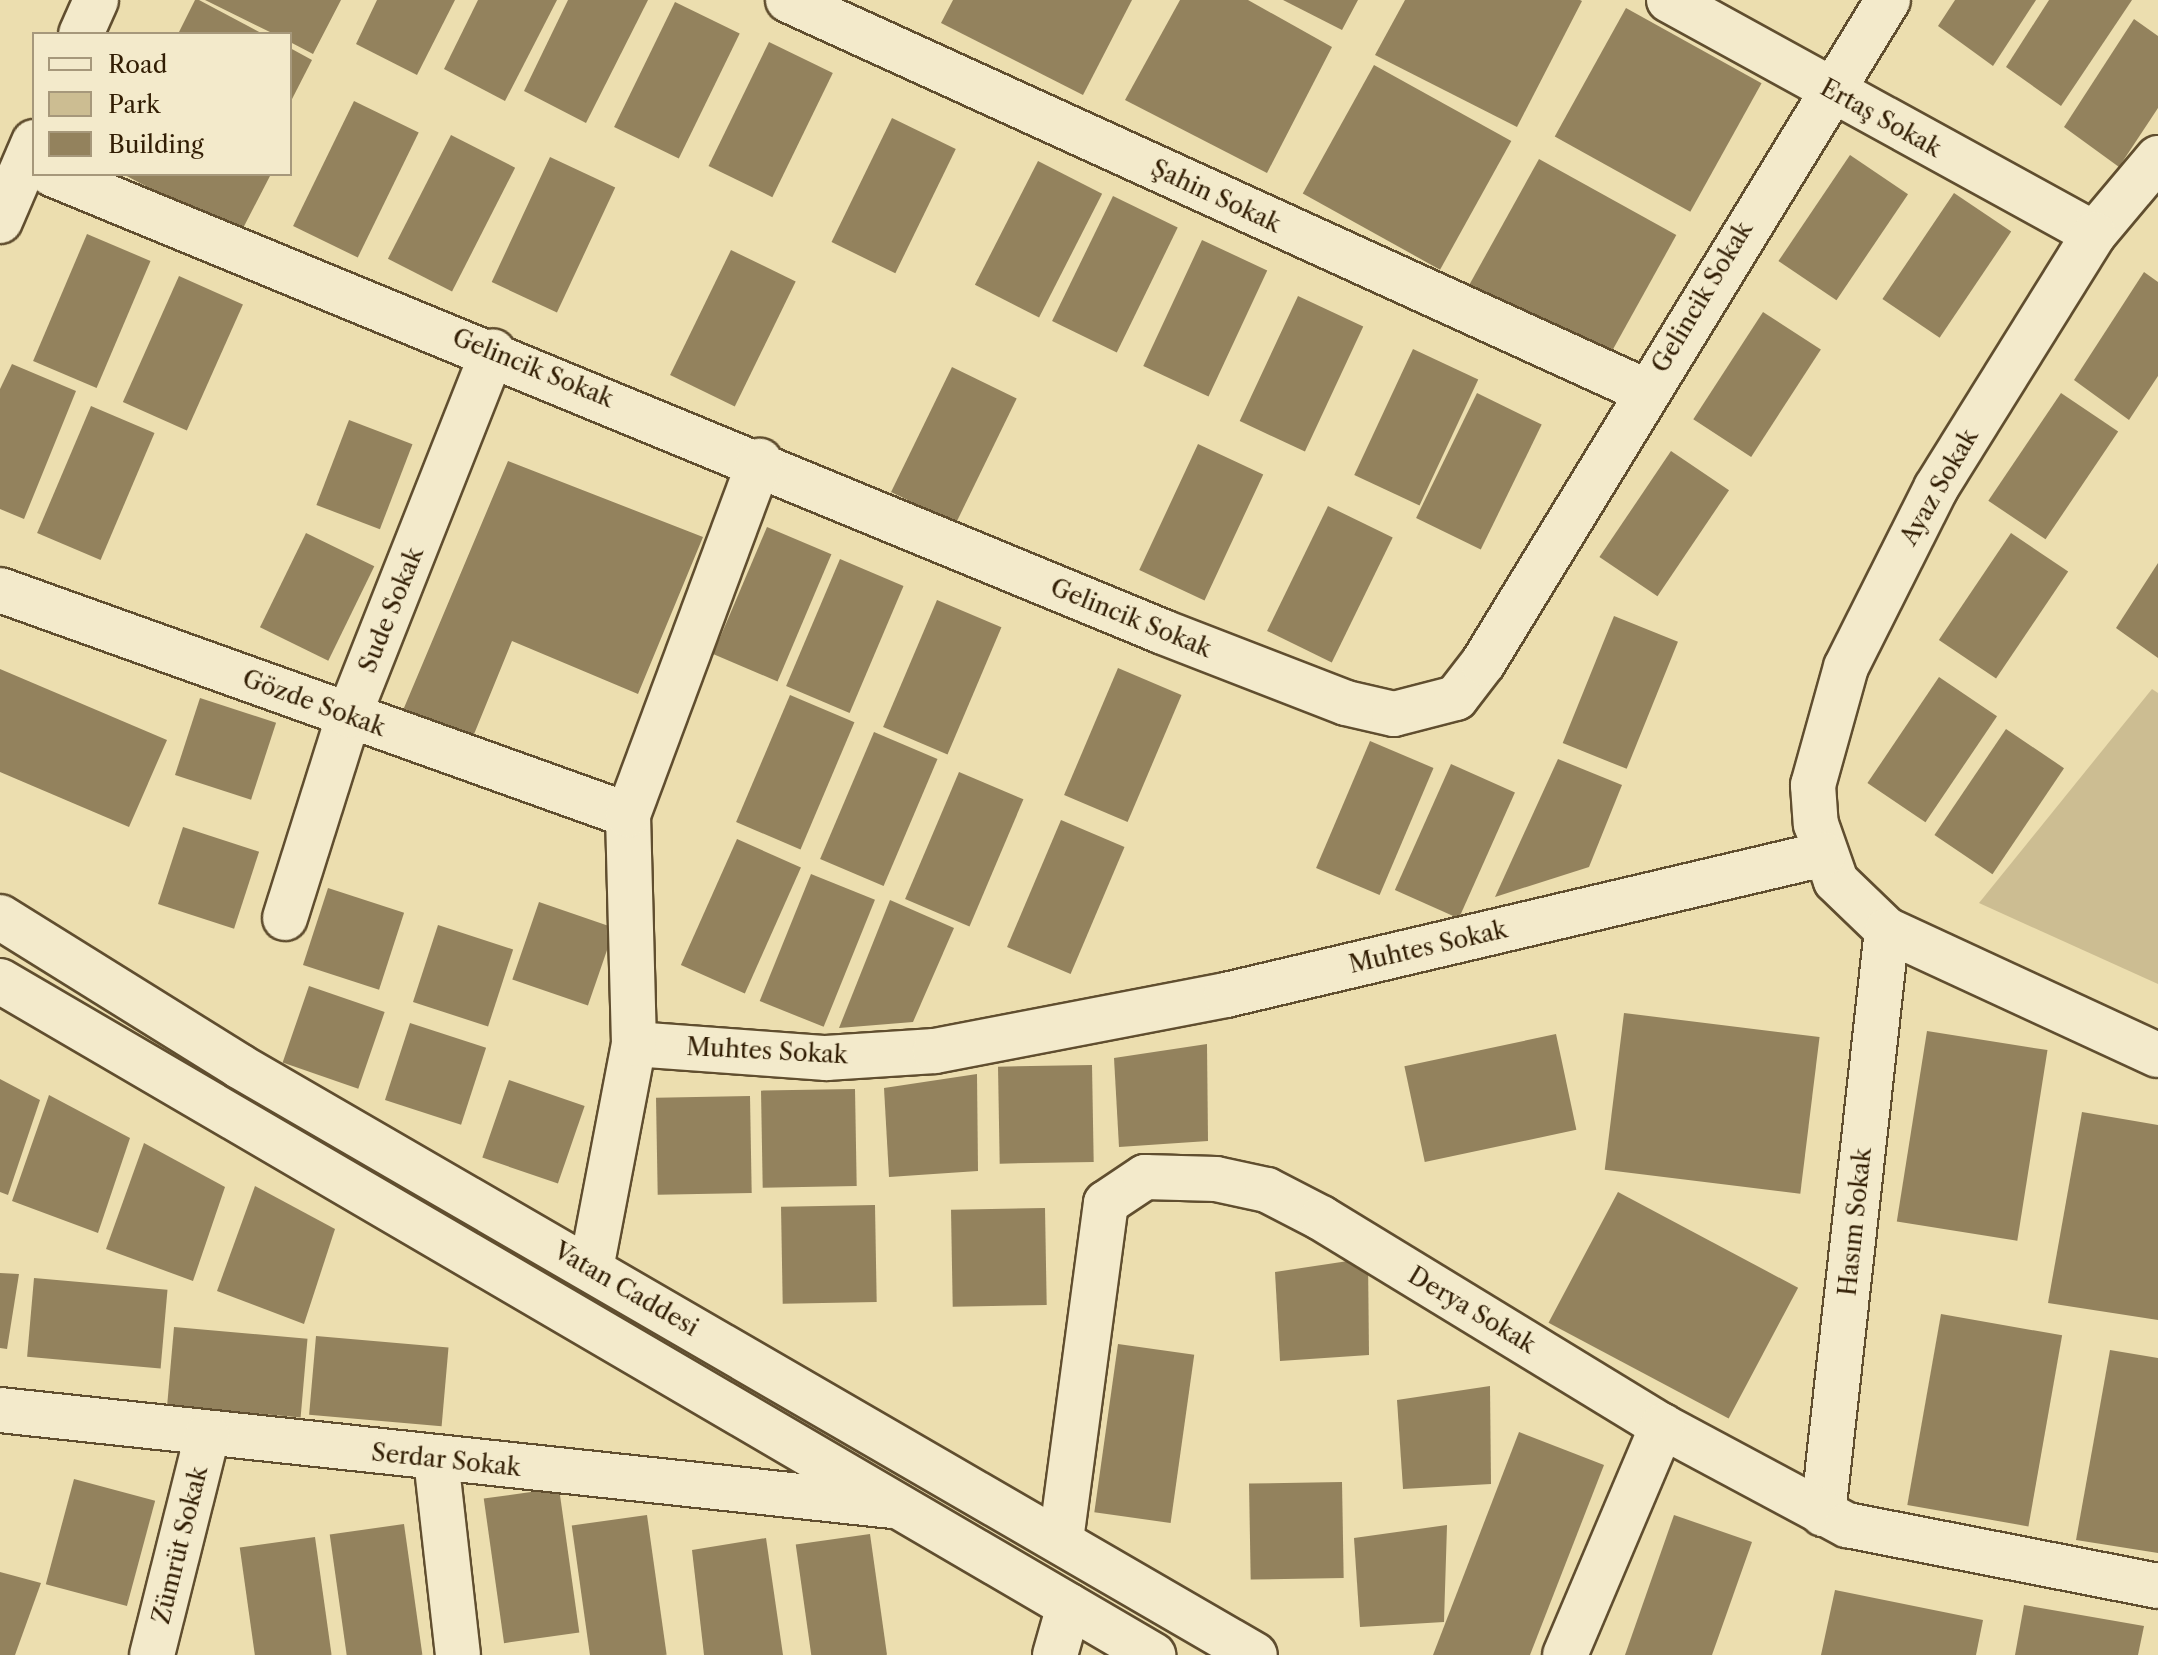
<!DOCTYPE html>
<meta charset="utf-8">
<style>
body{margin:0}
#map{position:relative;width:2158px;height:1655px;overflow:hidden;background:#ecdeaf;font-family:"Libre Caslon Text",serif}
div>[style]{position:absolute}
.green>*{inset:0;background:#ccbd92}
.building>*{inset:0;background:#93825d;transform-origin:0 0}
.roads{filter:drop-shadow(2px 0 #604e2f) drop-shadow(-2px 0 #604e2f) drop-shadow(0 2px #604e2f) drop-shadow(0 -2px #604e2f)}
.minor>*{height:44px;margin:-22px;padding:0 22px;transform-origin:22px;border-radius:22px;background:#f3eacb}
.secondary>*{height:44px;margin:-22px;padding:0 22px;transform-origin:22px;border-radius:22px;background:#f3eacb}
span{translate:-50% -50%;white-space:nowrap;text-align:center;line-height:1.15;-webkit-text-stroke:6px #f3eacb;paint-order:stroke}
.street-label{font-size:24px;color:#321e04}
.legend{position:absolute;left:32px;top:32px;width:260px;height:144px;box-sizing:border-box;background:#f3eacb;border:2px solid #a6987b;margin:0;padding:10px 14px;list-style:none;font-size:24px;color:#321e04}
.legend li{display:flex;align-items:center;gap:16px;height:40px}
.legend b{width:40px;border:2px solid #a6987b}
</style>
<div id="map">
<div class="green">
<div style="clip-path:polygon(2152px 689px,2158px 693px,2158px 984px,1979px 903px)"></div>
</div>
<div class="building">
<div style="clip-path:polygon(195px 0,199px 0,263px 34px,178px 34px)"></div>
<div style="clip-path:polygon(205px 0,341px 0,313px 54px,290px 42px,290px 34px,274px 34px)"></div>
<div style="clip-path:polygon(377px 0,455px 0,417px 75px,356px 44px)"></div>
<div style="clip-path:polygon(478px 0,557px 0,505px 101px,444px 69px)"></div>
<div style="clip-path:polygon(568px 0,648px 0,586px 123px,524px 91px)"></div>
<div style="clip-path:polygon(953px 0,1132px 0,1083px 95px,941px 23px)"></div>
<div style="clip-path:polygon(1180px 0,1248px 0,1332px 47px,1267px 173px,1125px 100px)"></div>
<div style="clip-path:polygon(1283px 0,1358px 0,1342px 30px)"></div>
<div style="clip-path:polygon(1405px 0,1580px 0,1582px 1px,1517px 127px,1375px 55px)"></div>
<div style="clip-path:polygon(1955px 0,2036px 0,1993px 66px,1938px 26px)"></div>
<div style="clip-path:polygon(2049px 0,2132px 0,2061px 106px,2006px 67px)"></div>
<div style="left:675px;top:2px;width:72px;height:139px;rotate:26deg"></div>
<div style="left:1626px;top:8px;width:155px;height:147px;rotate:29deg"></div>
<div style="clip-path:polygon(2134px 19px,2158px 36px,2158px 108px,2119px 167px,2064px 127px)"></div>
<div style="left:769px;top:42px;width:71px;height:138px;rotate:26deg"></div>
<div style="clip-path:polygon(290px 48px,312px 60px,290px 103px)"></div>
<div style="left:1374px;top:65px;width:157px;height:147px;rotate:29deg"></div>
<div style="left:354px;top:101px;width:72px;height:139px;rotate:26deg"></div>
<div style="left:892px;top:118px;width:71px;height:138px;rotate:26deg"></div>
<div style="left:451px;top:135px;width:72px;height:139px;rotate:27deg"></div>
<div style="left:1850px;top:155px;width:70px;height:128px;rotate:34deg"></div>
<div style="left:550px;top:157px;width:72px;height:138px;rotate:25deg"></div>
<div style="left:1539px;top:159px;width:157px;height:148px;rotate:29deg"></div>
<div style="left:1038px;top:161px;width:72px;height:139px;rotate:27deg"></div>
<div style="clip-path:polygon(123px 174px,271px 174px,239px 236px)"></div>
<div style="left:1954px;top:193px;width:69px;height:128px;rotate:34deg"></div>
<div style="left:1113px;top:196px;width:72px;height:139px;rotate:26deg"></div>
<div style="left:87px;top:234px;width:69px;height:138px;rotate:23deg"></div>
<div style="left:1202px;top:240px;width:72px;height:139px;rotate:25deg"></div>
<div style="left:731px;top:250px;width:72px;height:139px;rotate:26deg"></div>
<div style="clip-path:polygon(2144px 272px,2158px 282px,2158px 376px,2129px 420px,2074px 380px)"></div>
<div style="left:179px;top:276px;width:70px;height:138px;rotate:24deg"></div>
<div style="left:1298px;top:296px;width:72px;height:138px;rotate:25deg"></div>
<div style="left:1763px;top:312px;width:69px;height:128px;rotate:33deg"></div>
<div style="left:1413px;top:349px;width:72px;height:139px;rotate:25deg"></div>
<div style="clip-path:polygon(12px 364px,76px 391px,24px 519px,0 509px,0 389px)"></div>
<div style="left:952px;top:367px;width:72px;height:139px;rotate:26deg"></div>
<div style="left:1477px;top:393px;width:72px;height:139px;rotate:26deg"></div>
<div style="left:2061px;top:393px;width:69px;height:130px;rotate:34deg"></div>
<div style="left:91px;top:406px;width:69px;height:138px;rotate:23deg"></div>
<div style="left:349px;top:420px;width:68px;height:91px;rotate:21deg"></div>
<div style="left:1198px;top:444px;width:72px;height:139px;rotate:25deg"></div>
<div style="left:1671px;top:451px;width:70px;height:128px;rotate:34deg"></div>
<div style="clip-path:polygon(508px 461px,703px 537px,638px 694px,512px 641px,470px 744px,401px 715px)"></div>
<div style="left:1328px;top:506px;width:72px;height:139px;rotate:26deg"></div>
<div style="left:767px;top:527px;width:70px;height:138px;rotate:23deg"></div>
<div style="left:306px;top:533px;width:76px;height:105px;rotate:26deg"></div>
<div style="left:2011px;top:533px;width:69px;height:129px;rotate:34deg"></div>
<div style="left:840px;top:559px;width:69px;height:138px;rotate:23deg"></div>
<div style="clip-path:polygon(2158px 563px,2158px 658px,2116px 628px)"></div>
<div style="left:937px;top:600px;width:70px;height:138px;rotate:23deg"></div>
<div style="left:1614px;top:616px;width:69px;height:137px;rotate:22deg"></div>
<div style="left:1118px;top:668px;width:69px;height:138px;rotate:23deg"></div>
<div style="clip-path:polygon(0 669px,167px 740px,129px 827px,0 772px)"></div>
<div style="left:1939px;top:677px;width:70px;height:128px;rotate:34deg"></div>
<div style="left:790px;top:695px;width:70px;height:138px;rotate:23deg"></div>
<div style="left:200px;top:698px;width:80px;height:81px;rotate:18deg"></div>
<div style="left:2006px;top:729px;width:70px;height:128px;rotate:34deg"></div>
<div style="left:874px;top:732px;width:69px;height:138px;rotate:23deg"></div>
<div style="left:1370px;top:741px;width:69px;height:138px;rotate:23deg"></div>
<div style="clip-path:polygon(1558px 759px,1622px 785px,1589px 867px,1495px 897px)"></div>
<div style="left:1451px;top:764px;width:70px;height:138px;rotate:24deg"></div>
<div style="left:959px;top:772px;width:70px;height:138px;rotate:23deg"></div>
<div style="left:1061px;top:820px;width:69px;height:138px;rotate:23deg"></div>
<div style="left:183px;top:827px;width:80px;height:81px;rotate:18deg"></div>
<div style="left:737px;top:839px;width:70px;height:138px;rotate:24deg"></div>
<div style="left:811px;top:874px;width:69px;height:137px;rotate:22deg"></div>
<div style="left:328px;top:888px;width:80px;height:81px;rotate:18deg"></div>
<div style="clip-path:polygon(890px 900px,954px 928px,913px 1022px,839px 1028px)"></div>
<div style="left:539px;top:902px;width:80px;height:82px;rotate:19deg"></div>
<div style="left:438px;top:925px;width:79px;height:81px;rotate:18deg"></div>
<div style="left:309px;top:986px;width:80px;height:81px;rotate:19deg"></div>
<div style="left:1624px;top:1013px;width:197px;height:158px;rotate:7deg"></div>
<div style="left:410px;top:1023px;width:80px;height:81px;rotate:18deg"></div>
<div style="left:1927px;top:1031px;width:122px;height:193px;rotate:9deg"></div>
<div style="left:1556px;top:1034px;width:98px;height:155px;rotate:78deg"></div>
<div style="clip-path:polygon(1207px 1044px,1208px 1141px,1119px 1147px,1114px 1058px)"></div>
<div style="left:1092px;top:1065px;width:97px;height:94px;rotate:89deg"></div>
<div style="clip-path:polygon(977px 1074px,978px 1171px,889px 1177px,884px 1088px)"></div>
<div style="clip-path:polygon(0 1079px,40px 1100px,8px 1195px,0 1192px)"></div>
<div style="left:509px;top:1080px;width:80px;height:82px;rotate:19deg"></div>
<div style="left:855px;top:1089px;width:97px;height:94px;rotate:89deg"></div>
<div style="clip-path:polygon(49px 1095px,130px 1138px,98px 1233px,12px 1201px)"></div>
<div style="left:750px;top:1096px;width:97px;height:94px;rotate:89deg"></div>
<div style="clip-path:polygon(2082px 1112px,2158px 1125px,2158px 1320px,2048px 1303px)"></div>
<div style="clip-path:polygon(144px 1143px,225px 1187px,193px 1281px,106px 1249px)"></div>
<div style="clip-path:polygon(255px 1186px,335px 1229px,304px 1324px,217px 1291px)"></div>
<div style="left:1618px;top:1192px;width:204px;height:148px;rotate:28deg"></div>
<div style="left:875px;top:1205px;width:97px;height:94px;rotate:89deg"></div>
<div style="left:1045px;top:1208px;width:97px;height:94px;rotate:89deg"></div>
<div style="clip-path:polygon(1368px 1258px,1369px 1355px,1280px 1361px,1275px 1272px)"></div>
<div style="clip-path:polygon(0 1273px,19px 1274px,7px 1349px,0 1348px)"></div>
<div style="left:34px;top:1278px;width:134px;height:79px;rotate:5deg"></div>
<div style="left:1941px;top:1314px;width:123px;height:194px;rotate:10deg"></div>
<div style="left:174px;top:1327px;width:134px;height:79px;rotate:5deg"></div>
<div style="left:316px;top:1336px;width:133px;height:79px;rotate:5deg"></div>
<div style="left:1118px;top:1344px;width:77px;height:170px;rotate:8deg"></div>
<div style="clip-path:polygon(2110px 1350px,2158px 1358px,2158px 1553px,2076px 1540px)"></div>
<div style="clip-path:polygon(1490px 1386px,1491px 1484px,1403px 1489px,1397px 1400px)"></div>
<div style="clip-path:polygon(1519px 1432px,1604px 1465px,1530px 1655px,1433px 1655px)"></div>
<div style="left:74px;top:1479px;width:84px;height:109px;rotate:15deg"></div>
<div style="left:1342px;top:1482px;width:96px;height:93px;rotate:89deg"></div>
<div style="left:559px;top:1488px;width:146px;height:76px;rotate:82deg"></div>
<div style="left:647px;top:1515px;width:141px;height:76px;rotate:82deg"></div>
<div style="clip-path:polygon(1674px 1515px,1752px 1542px,1712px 1655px,1625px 1655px)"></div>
<div style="left:404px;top:1524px;width:132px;height:75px;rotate:82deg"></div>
<div style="clip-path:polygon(1447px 1525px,1444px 1622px,1360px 1627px,1354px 1538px)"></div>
<div style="left:870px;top:1534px;width:122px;height:75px;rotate:82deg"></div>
<div style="left:315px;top:1537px;width:119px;height:76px;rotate:82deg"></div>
<div style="clip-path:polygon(766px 1538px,783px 1655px,704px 1655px,692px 1550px)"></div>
<div style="clip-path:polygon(0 1572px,41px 1583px,15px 1655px,0 1655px)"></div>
<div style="clip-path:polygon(1835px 1590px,1983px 1620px,1976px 1655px,1821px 1655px)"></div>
<div style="clip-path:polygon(2024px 1605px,2144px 1626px,2138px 1655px,2015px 1655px)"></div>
</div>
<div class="roads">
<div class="minor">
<div style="left:788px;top:0;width:942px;rotate:24.52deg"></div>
<div style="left:1669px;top:0;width:485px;rotate:28.8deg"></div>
<div style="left:2158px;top:158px;width:99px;rotate:130.1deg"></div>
<div style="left:2094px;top:234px;width:299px;rotate:121.9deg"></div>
<div style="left:1936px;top:488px;width:200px;rotate:116.7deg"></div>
<div style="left:1846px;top:667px;width:123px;rotate:105.6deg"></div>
<div style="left:1813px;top:785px;width:39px;rotate:86deg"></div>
<div style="left:1816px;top:824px;width:60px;rotate:70.7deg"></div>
<div style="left:1836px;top:881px;width:71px;rotate:43.9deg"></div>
<div style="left:1887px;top:930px;width:298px;rotate:24.8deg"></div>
<div style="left:52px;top:174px;width:1202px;rotate:22.4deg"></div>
<div style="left:1163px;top:632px;width:196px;rotate:21.2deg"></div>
<div style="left:1346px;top:703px;width:49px;rotate:12.9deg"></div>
<div style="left:1394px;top:714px;width:64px;rotate:-14.5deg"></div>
<div style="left:1456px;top:698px;width:44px;rotate:-52.4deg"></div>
<div style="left:1483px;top:663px;width:777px;rotate:-58.58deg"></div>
<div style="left:0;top:590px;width:667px;rotate:19.71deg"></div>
<div style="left:285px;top:918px;width:213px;rotate:-72.5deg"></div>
<div style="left:349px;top:715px;width:391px;rotate:-68.4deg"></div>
<div style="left:634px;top:1044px;width:193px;rotate:4.2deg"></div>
<div style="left:826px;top:1058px;width:109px;rotate:-3.7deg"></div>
<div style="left:935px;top:1051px;width:296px;rotate:-10.9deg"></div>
<div style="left:1226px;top:995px;width:614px;rotate:-13.27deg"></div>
<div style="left:591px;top:1269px;width:229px;rotate:-79.2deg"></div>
<div style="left:634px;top:1044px;width:229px;rotate:-91.5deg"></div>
<div style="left:628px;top:815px;width:378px;rotate:-69.6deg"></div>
<div style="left:0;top:1410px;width:897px;rotate:6.14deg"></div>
<div style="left:436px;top:1459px;width:197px;rotate:83.6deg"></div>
<div style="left:1823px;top:1514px;width:587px;rotate:-83.75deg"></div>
<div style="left:1061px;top:1540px;width:340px;rotate:-82.4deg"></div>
<div style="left:1106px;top:1203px;width:47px;rotate:-33.7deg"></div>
<div style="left:1145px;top:1177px;width:71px;rotate:1.6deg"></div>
<div style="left:1216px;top:1179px;width:52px;rotate:12.2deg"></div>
<div style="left:1267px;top:1190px;width:61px;rotate:27.4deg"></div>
<div style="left:1321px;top:1218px;width:399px;rotate:31.4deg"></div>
<div style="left:1662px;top:1426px;width:210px;rotate:28.2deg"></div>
<div style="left:1847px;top:1525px;width:317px;rotate:11.1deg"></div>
<div style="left:152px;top:1655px;width:226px;rotate:-75.9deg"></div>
<div style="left:1055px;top:1655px;width:51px;rotate:-74.1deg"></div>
<div style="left:1565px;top:1655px;width:249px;rotate:-67deg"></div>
</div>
<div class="secondary">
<div style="left:81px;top:34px;width:37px;rotate:-66deg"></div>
<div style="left:0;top:221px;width:86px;rotate:-66.7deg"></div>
<div style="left:0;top:917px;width:282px;rotate:31.9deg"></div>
<div style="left:239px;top:1066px;width:1174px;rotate:30.1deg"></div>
<div style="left:0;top:981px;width:1336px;rotate:30.31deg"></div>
</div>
</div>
<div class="street-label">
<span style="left:1881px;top:118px;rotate:29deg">Ertaş Sokak</span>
<span style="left:1216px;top:196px;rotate:25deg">Şahin Sokak</span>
<span style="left:1702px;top:297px;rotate:-59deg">Gelincik Sokak</span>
<span style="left:533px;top:368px;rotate:22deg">Gelincik Sokak</span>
<span style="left:1939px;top:487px;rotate:-60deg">Ayaz Sokak</span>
<span style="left:391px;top:610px;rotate:-68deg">Sude Sokak</span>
<span style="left:1131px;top:618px;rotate:22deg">Gelincik Sokak</span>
<span style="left:314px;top:703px;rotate:20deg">Gözde Sokak</span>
<span style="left:1428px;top:947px;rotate:-13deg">Muhtes Sokak</span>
<span style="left:767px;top:1051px;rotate:3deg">Muhtes Sokak</span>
<span style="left:1855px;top:1222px;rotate:-84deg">Hasım Sokak</span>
<span style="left:626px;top:1289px;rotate:30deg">Vatan Caddesi</span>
<span style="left:1472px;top:1310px;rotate:31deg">Derya Sokak</span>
<span style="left:446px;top:1460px;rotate:6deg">Serdar Sokak</span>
<span style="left:180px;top:1545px;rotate:-76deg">Zümrüt Sokak</span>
</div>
<ul class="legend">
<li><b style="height:10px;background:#f3eacb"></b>Road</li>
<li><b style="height:22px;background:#ccbd92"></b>Park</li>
<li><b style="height:22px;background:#93825d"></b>Building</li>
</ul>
</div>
